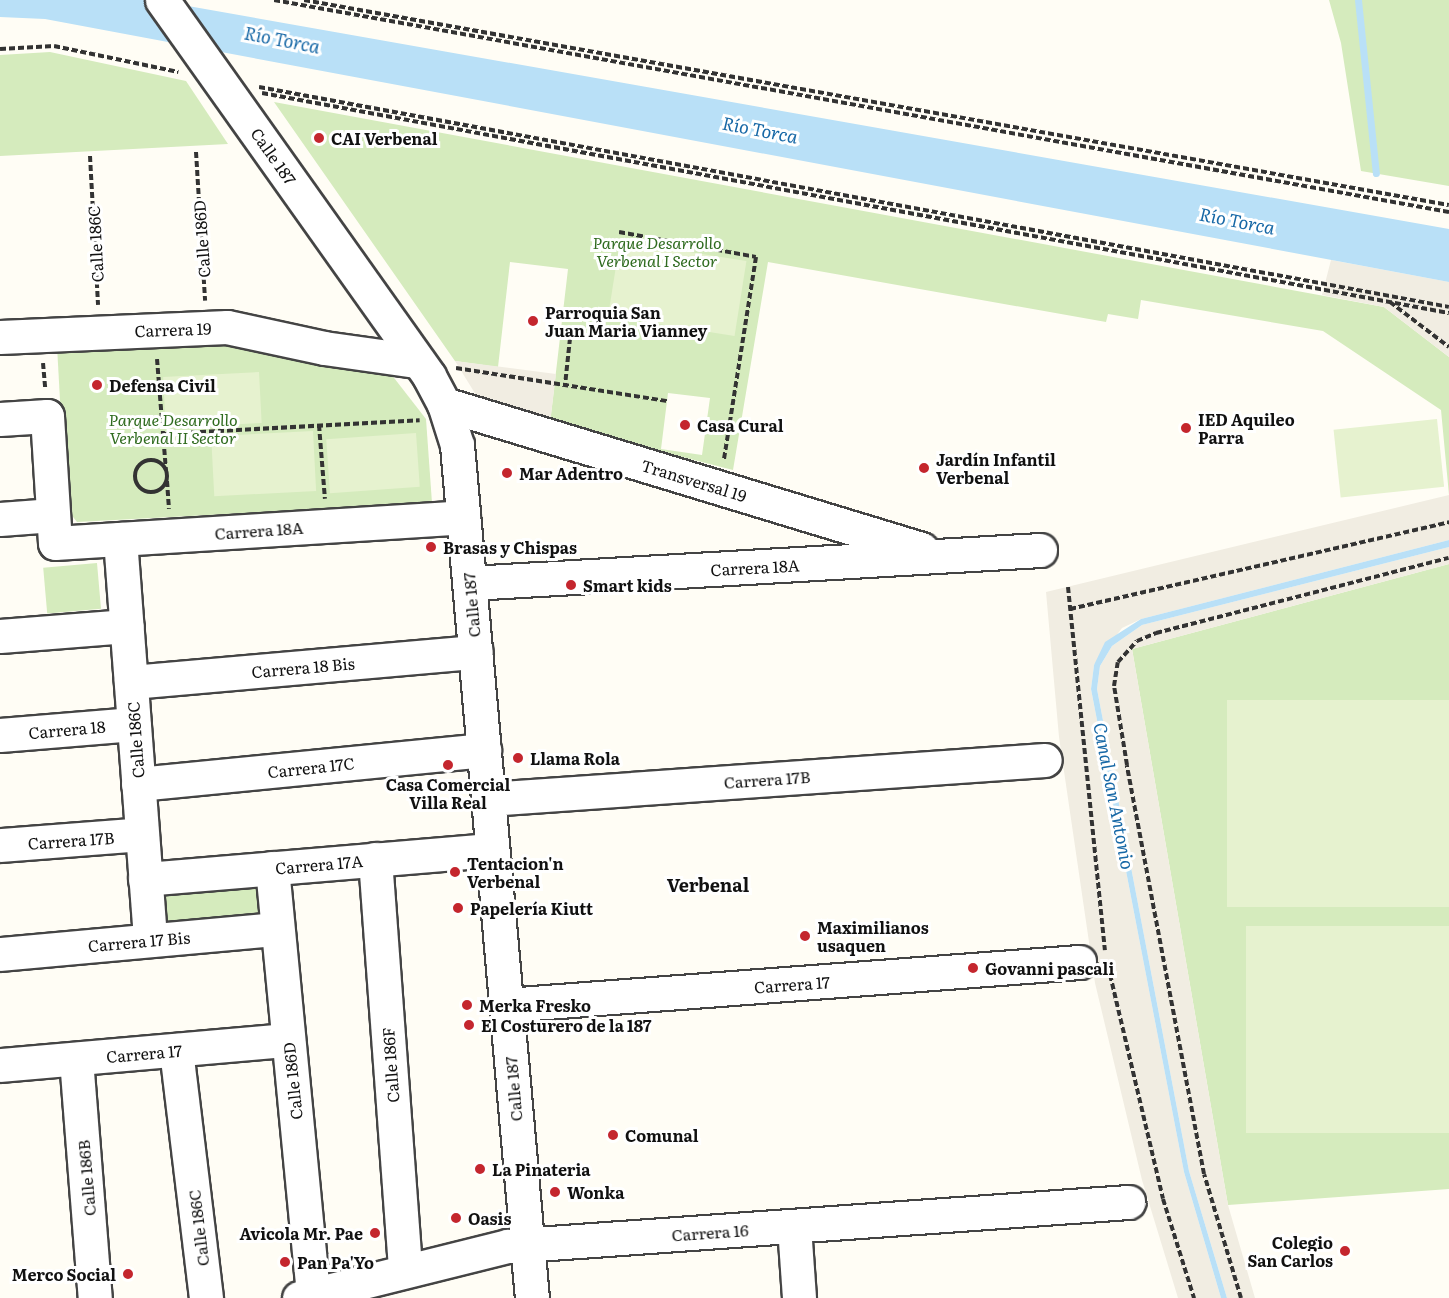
<!DOCTYPE html>
<meta charset="utf-8">
<style>
body{margin:0}
#map{position:relative;width:1449px;height:1298px;overflow:hidden;background:#fffdf5;font-family:Literata,serif}
div>[style]{position:absolute}
.green>*{inset:0;background:#d5ebbd;transform-origin:0 0}
.pitch>*{inset:0;background:#e6f2cf;transform-origin:0 0}
.plaza>*{inset:0;background:#f1ede2}
.water>*{inset:0;background:#b9e0f7}
.stream>*{height:7px;margin:-3.5px;padding:0 3.5px;transform-origin:3.5px;border-radius:3.5px;background:#b9e0f7}
.path>*{height:4px;margin-top:-2px;transform-origin:0;background:repeating-linear-gradient(90deg,#333 0 6px,transparent 0 9px)}
.path>.ring{margin:-2px;padding:0;box-sizing:content-box;background:none;border:4px solid #333;border-radius:50%}
.roads{filter:drop-shadow(2px 0 #444) drop-shadow(-2px 0 #444) drop-shadow(0 2px #444) drop-shadow(0 -2px #444)}
.minor>*{height:33px;margin:-16.5px;padding:0 16.5px;transform-origin:16.5px;border-radius:16.5px;background:#fff}
.dots>*{width:16px;height:16px;translate:-50% -50%;box-sizing:border-box;border:3px solid #fff;border-radius:50%}
span{translate:-50% -50%;white-space:nowrap;text-align:center;line-height:1.15;-webkit-text-stroke:6px #fff;paint-order:stroke}
.poi-label{font-size:16px;color:#111;font-weight:700}
.left{translate:0 -50%;text-align:left}
.right{translate:-100% -50%;text-align:right}
.street-label{font-size:16px;color:#111}
.park-label{font-size:16px;color:#2f6b1f;font-style:italic}
.water-label{font-size:18px;color:#1768a6;font-style:italic}
.neighbourhood-label{font-size:18px;color:#111;font-weight:700}
</style>
<div id="map">
<div class="green">
<div style="clip-path:polygon(1329px 0,1449px 0,1449px 186px,1361px 171px,1341px 43px)"></div>
<div style="clip-path:polygon(50px 52px,186px 81px,228px 144px,0 156px,0 55px)"></div>
<div style="clip-path:polygon(evenodd,274px 102px,1384px 307px,1449px 357px,1449px 495px,1441px 410px,1323px 331px,1141px 300px,1138px 319px,1108px 314px,1106px 322px,768px 262px,733px 470px,550px 423px,568px 269px,510px 262px,498px 367px,455px 361px,274px 102px,668px 393px,710px 398px,702px 455px,661px 449px,668px 393px)"></div>
<div style="clip-path:polygon(208px 337px,391px 374px,426px 419px,432px 503px,77px 522px,66px 508px,57px 346px)"></div>
<div style="left:97px;top:563px;width:46px;height:54px;rotate:85deg"></div>
<div style="clip-path:polygon(1449px 564px,1449px 1189px,1228px 1205px,1132px 649px)"></div>
<div style="left:257px;top:882px;width:38px;height:106px;rotate:85deg"></div>
</div>
<div class="pitch">
<div style="left:620px;top:241px;width:128px;height:76px;rotate:9deg"></div>
<div style="left:259px;top:372px;width:51px;height:96px;rotate:87deg"></div>
<div style="left:1437px;top:419px;width:68px;height:104px;rotate:84deg"></div>
<div style="left:313px;top:431px;width:60px;height:102px;rotate:87deg"></div>
<div style="left:416px;top:433px;width:54px;height:90px;rotate:86deg"></div>
<div style="left:1449px;top:700px;width:207px;height:222px;rotate:90deg"></div>
<div style="left:1449px;top:926px;width:207px;height:203px;rotate:90deg"></div>
</div>
<div class="plaza">
<div style="clip-path:polygon(1331px 260px,1449px 282px,1449px 357px,1384px 307px,1322px 295px)"></div>
<div style="clip-path:polygon(455px 361px,556px 374px,550px 423px,481px 403px)"></div>
<div style="clip-path:polygon(1449px 495px,1449px 540px,1141px 619px,1122px 628px,1094px 665px,1091px 689px,1184px 1172px,1221px 1298px,1178px 1298px,1142px 1180px,1095px 983px,1059px 737px,1046px 592px)"></div>
<div style="clip-path:polygon(1449px 547px,1449px 564px,1132px 649px,1228px 1205px,1255px 1298px,1227px 1298px,1189px 1171px,1097px 689px,1100px 666px,1112px 646px,1142px 625px)"></div>
</div>
<div class="water">
<div style="clip-path:polygon(0 0,154px 0,1449px 229px,1449px 282px,45px 19px,0 17px)"></div>
<div style="clip-path:polygon(1449px 540px,1449px 547px,1142px 625px,1112px 646px,1100px 666px,1097px 689px,1189px 1171px,1227px 1298px,1221px 1298px,1184px 1172px,1091px 689px,1094px 665px,1105px 642px,1141px 619px)"></div>
</div>
<div class="stream">
<div style="left:1358px;top:0;width:174px;rotate:84.1deg"></div>
</div>
<div class="path">
<div style="left:274px;top:0;width:1194px;rotate:10.23deg"></div>
<div style="left:304px;top:0;width:1163px;rotate:10.15deg"></div>
<div style="left:0;top:49px;width:54px;rotate:-3.2deg"></div>
<div style="left:54px;top:46px;width:127px;rotate:11.8deg"></div>
<div style="left:259px;top:87px;width:1210px;rotate:10.47deg"></div>
<div style="left:262px;top:93px;width:1207px;rotate:10.5deg"></div>
<div style="left:196px;top:152px;width:149px;rotate:86.5deg"></div>
<div style="left:90px;top:156px;width:149px;rotate:86.9deg"></div>
<div style="left:619px;top:232px;width:139px;rotate:10.3deg"></div>
<div style="left:756px;top:257px;width:206px;rotate:99deg"></div>
<div style="left:1390px;top:302px;width:74px;rotate:37.3deg"></div>
<div style="left:562px;top:328px;width:9px;rotate:6deg"></div>
<div style="left:571px;top:329px;width:56px;rotate:96.1deg"></div>
<div style="left:157px;top:359px;width:112px;rotate:85.4deg"></div>
<div style="left:43px;top:363px;width:25px;rotate:85deg"></div>
<div style="left:456px;top:368px;width:214px;rotate:8.9deg"></div>
<div style="left:319px;top:425px;width:74px;rotate:85.4deg"></div>
<div style="left:164px;top:434px;width:256px;rotate:-3.1deg"></div>
<div class="ring" style="left:135px;top:460px;width:28px;height:28px"></div>
<div style="left:167px;top:481px;width:28px;rotate:86deg"></div>
<div style="left:1068px;top:587px;width:365px;rotate:84.2deg"></div>
<div style="left:1070px;top:609px;width:389px;rotate:-12.9deg"></div>
<div style="left:1108px;top:966px;width:239px;rotate:76.7deg"></div>
<div style="left:1163px;top:1199px;width:104px;rotate:72.6deg"></div>
<div style="left:1241px;top:1298px;width:129px;rotate:-106.6deg"></div>
<div style="left:1204px;top:1174px;width:416px;rotate:-100.7deg"></div>
<div style="left:1127px;top:765px;width:80px;rotate:-99.3deg"></div>
<div style="left:1114px;top:686px;width:24px;rotate:-81deg"></div>
<div style="left:1118px;top:662px;width:28px;rotate:-48deg"></div>
<div style="left:1137px;top:641px;width:21px;rotate:-23deg"></div>
<div style="left:1156px;top:633px;width:302px;rotate:-14.4deg"></div>
</div>
<div class="roads">
<div class="minor">
<div style="left:162px;top:0;width:461px;rotate:54.6deg"></div>
<div style="left:429px;top:376px;width:32px;rotate:62deg"></div>
<div style="left:444px;top:404px;width:43px;rotate:72.4deg"></div>
<div style="left:457px;top:445px;width:856px;rotate:84.98deg"></div>
<div style="left:0;top:337px;width:227px;rotate:-2.5deg"></div>
<div style="left:227px;top:327px;width:99px;rotate:12.2deg"></div>
<div style="left:324px;top:348px;width:94px;rotate:8deg"></div>
<div style="left:444px;top:404px;width:499px;rotate:16.9deg"></div>
<div style="left:0;top:419px;width:47px;rotate:-3.7deg"></div>
<div style="left:47px;top:416px;width:127px;rotate:86.4deg"></div>
<div style="left:55px;top:543px;width:409px;rotate:-3.6deg"></div>
<div style="left:0;top:519px;width:53px;rotate:-4.3deg"></div>
<div style="left:120px;top:539px;width:402px;rotate:85.7deg"></div>
<div style="left:470px;top:583px;width:571px;rotate:-3.31deg"></div>
<div style="left:0;top:636px;width:127px;rotate:-4.5deg"></div>
<div style="left:131px;top:682px;width:346px;rotate:-5deg"></div>
<div style="left:0;top:735px;width:134px;rotate:-4.7deg"></div>
<div style="left:138px;top:784px;width:348px;rotate:-5.6deg"></div>
<div style="left:488px;top:799px;width:558px;rotate:-4.01deg"></div>
<div style="left:0;top:845px;width:142px;rotate:-4.4deg"></div>
<div style="left:375px;top:859px;width:412px;rotate:85.8deg"></div>
<div style="left:272px;top:868px;width:428px;rotate:84.5deg"></div>
<div style="left:145px;top:879px;width:348px;rotate:-4.8deg"></div>
<div style="left:0;top:954px;width:278px;rotate:-5.2deg"></div>
<div style="left:506px;top:1005px;width:575px;rotate:-4.29deg"></div>
<div style="left:176px;top:1050px;width:250px;rotate:83.1deg"></div>
<div style="left:76px;top:1059px;width:240px;rotate:85.5deg"></div>
<div style="left:0;top:1065px;width:289px;rotate:-5deg"></div>
<div style="left:794px;top:1226px;width:72px;rotate:86deg"></div>
<div style="left:299px;top:1298px;width:215px;rotate:-14deg"></div>
<div style="left:508px;top:1246px;width:622px;rotate:-4.06deg"></div>
</div>
</div>
<div class="dots">
<div style="left:319px;top:138px;background:#c4262e"></div>
<div style="left:533px;top:321px;background:#c4262e"></div>
<div style="left:97px;top:385px;background:#c4262e"></div>
<div style="left:685px;top:425px;background:#c4262e"></div>
<div style="left:1186px;top:428px;background:#c4262e"></div>
<div style="left:924px;top:468px;background:#c4262e"></div>
<div style="left:507px;top:473px;background:#c4262e"></div>
<div style="left:431px;top:547px;background:#c4262e"></div>
<div style="left:571px;top:585px;background:#c4262e"></div>
<div style="left:518px;top:758px;background:#c4262e"></div>
<div style="left:448px;top:765px;background:#c4262e"></div>
<div style="left:455px;top:872px;background:#c4262e"></div>
<div style="left:458px;top:908px;background:#c4262e"></div>
<div style="left:805px;top:936px;background:#c4262e"></div>
<div style="left:973px;top:968px;background:#c4262e"></div>
<div style="left:467px;top:1005px;background:#c4262e"></div>
<div style="left:469px;top:1025px;background:#c4262e"></div>
<div style="left:613px;top:1135px;background:#c4262e"></div>
<div style="left:480px;top:1169px;background:#c4262e"></div>
<div style="left:555px;top:1192px;background:#c4262e"></div>
<div style="left:456px;top:1218px;background:#c4262e"></div>
<div style="left:375px;top:1233px;background:#c4262e"></div>
<div style="left:1345px;top:1251px;background:#c4262e"></div>
<div style="left:285px;top:1262px;background:#c4262e"></div>
<div style="left:128px;top:1274px;background:#c4262e"></div>
</div>
<div class="poi-label">
<span class="left" style="left:331px;top:138px">CAI Verbenal</span>
<span class="left" style="left:545px;top:321px">Parroquia San<br>Juan Maria Vianney</span>
<span class="left" style="left:109px;top:385px">Defensa Civil</span>
<span class="left" style="left:1198px;top:428px">IED Aquileo<br>Parra</span>
<span class="left" style="left:697px;top:425px">Casa Cural</span>
<span class="left" style="left:936px;top:468px">Jardín Infantil<br>Verbenal</span>
<span class="left" style="left:519px;top:473px">Mar Adentro</span>
<span class="left" style="left:443px;top:547px">Brasas y Chispas</span>
<span class="left" style="left:583px;top:585px">Smart kids</span>
<span class="left" style="left:530px;top:758px">Llama Rola</span>
<span style="left:448px;top:793px">Casa Comercial<br>Villa Real</span>
<span class="left" style="left:467px;top:872px">Tentacion'n<br>Verbenal</span>
<span class="left" style="left:470px;top:908px">Papelería Kiutt</span>
<span class="left" style="left:817px;top:936px">Maximilianos<br>usaquen</span>
<span class="left" style="left:985px;top:968px">Govanni pascali</span>
<span class="left" style="left:479px;top:1005px">Merka Fresko</span>
<span class="left" style="left:481px;top:1025px">El Costurero de la 187</span>
<span class="left" style="left:625px;top:1135px">Comunal</span>
<span class="left" style="left:492px;top:1169px">La Pinateria</span>
<span class="left" style="left:567px;top:1192px">Wonka</span>
<span class="left" style="left:468px;top:1218px">Oasis</span>
<span class="right" style="left:363px;top:1233px">Avicola Mr. Pae</span>
<span class="right" style="left:1333px;top:1251px">Colegio<br>San Carlos</span>
<span class="left" style="left:297px;top:1262px">Pan Pa'Yo</span>
<span class="right" style="left:116px;top:1274px">Merco Social</span>
</div>
<div class="street-label">
<span style="left:274px;top:156px;rotate:55deg">Calle 187</span>
<span style="left:201px;top:239px;rotate:-94deg">Calle 186D</span>
<span style="left:95px;top:244px;rotate:-93deg">Calle 186C</span>
<span style="left:173px;top:329px;rotate:-2deg">Carrera 19</span>
<span style="left:694px;top:480px;rotate:17deg">Transversal 19</span>
<span style="left:259px;top:530px;rotate:-4deg">Carrera 18A</span>
<span style="left:755px;top:567px;rotate:-3deg">Carrera 18A</span>
<span style="left:471px;top:605px;rotate:-95deg">Calle 187</span>
<span style="left:303px;top:667px;rotate:-5deg">Carrera 18 Bis</span>
<span style="left:67px;top:729px;rotate:-5deg">Carrera 18</span>
<span style="left:135px;top:740px;rotate:-94deg">Calle 186C</span>
<span style="left:311px;top:767px;rotate:-6deg">Carrera 17C</span>
<span style="left:767px;top:779px;rotate:-4deg">Carrera 17B</span>
<span style="left:71px;top:840px;rotate:-4deg">Carrera 17B</span>
<span style="left:319px;top:864px;rotate:-5deg">Carrera 17A</span>
<span style="left:139px;top:941px;rotate:-5deg">Carrera 17 Bis</span>
<span style="left:792px;top:984px;rotate:-4deg">Carrera 17</span>
<span style="left:144px;top:1053px;rotate:-5deg">Carrera 17</span>
<span style="left:390px;top:1065px;rotate:-94deg">Calle 186F</span>
<span style="left:292px;top:1081px;rotate:-96deg">Calle 186D</span>
<span style="left:513px;top:1089px;rotate:-95deg">Calle 187</span>
<span style="left:86px;top:1178px;rotate:-95deg">Calle 186B</span>
<span style="left:198px;top:1228px;rotate:-97deg">Calle 186C</span>
<span style="left:710px;top:1232px;rotate:-4deg">Carrera 16</span>
</div>
<div class="park-label">
<span style="left:657px;top:251px">Parque Desarrollo<br>Verbenal I Sector</span>
<span style="left:173px;top:428px">Parque Desarrollo<br>Verbenal II Sector</span>
</div>
<div class="water-label">
<span style="left:282px;top:40px;rotate:11deg">Río Torca</span>
<span style="left:760px;top:130px;rotate:11deg">Río Torca</span>
<span style="left:1237px;top:221px;rotate:11deg">Río Torca</span>
<span style="left:1114px;top:796px;rotate:79deg">Canal San Antonio</span>
</div>
<div class="neighbourhood-label">
<span style="left:708px;top:885px">Verbenal</span>
</div>
</div>
